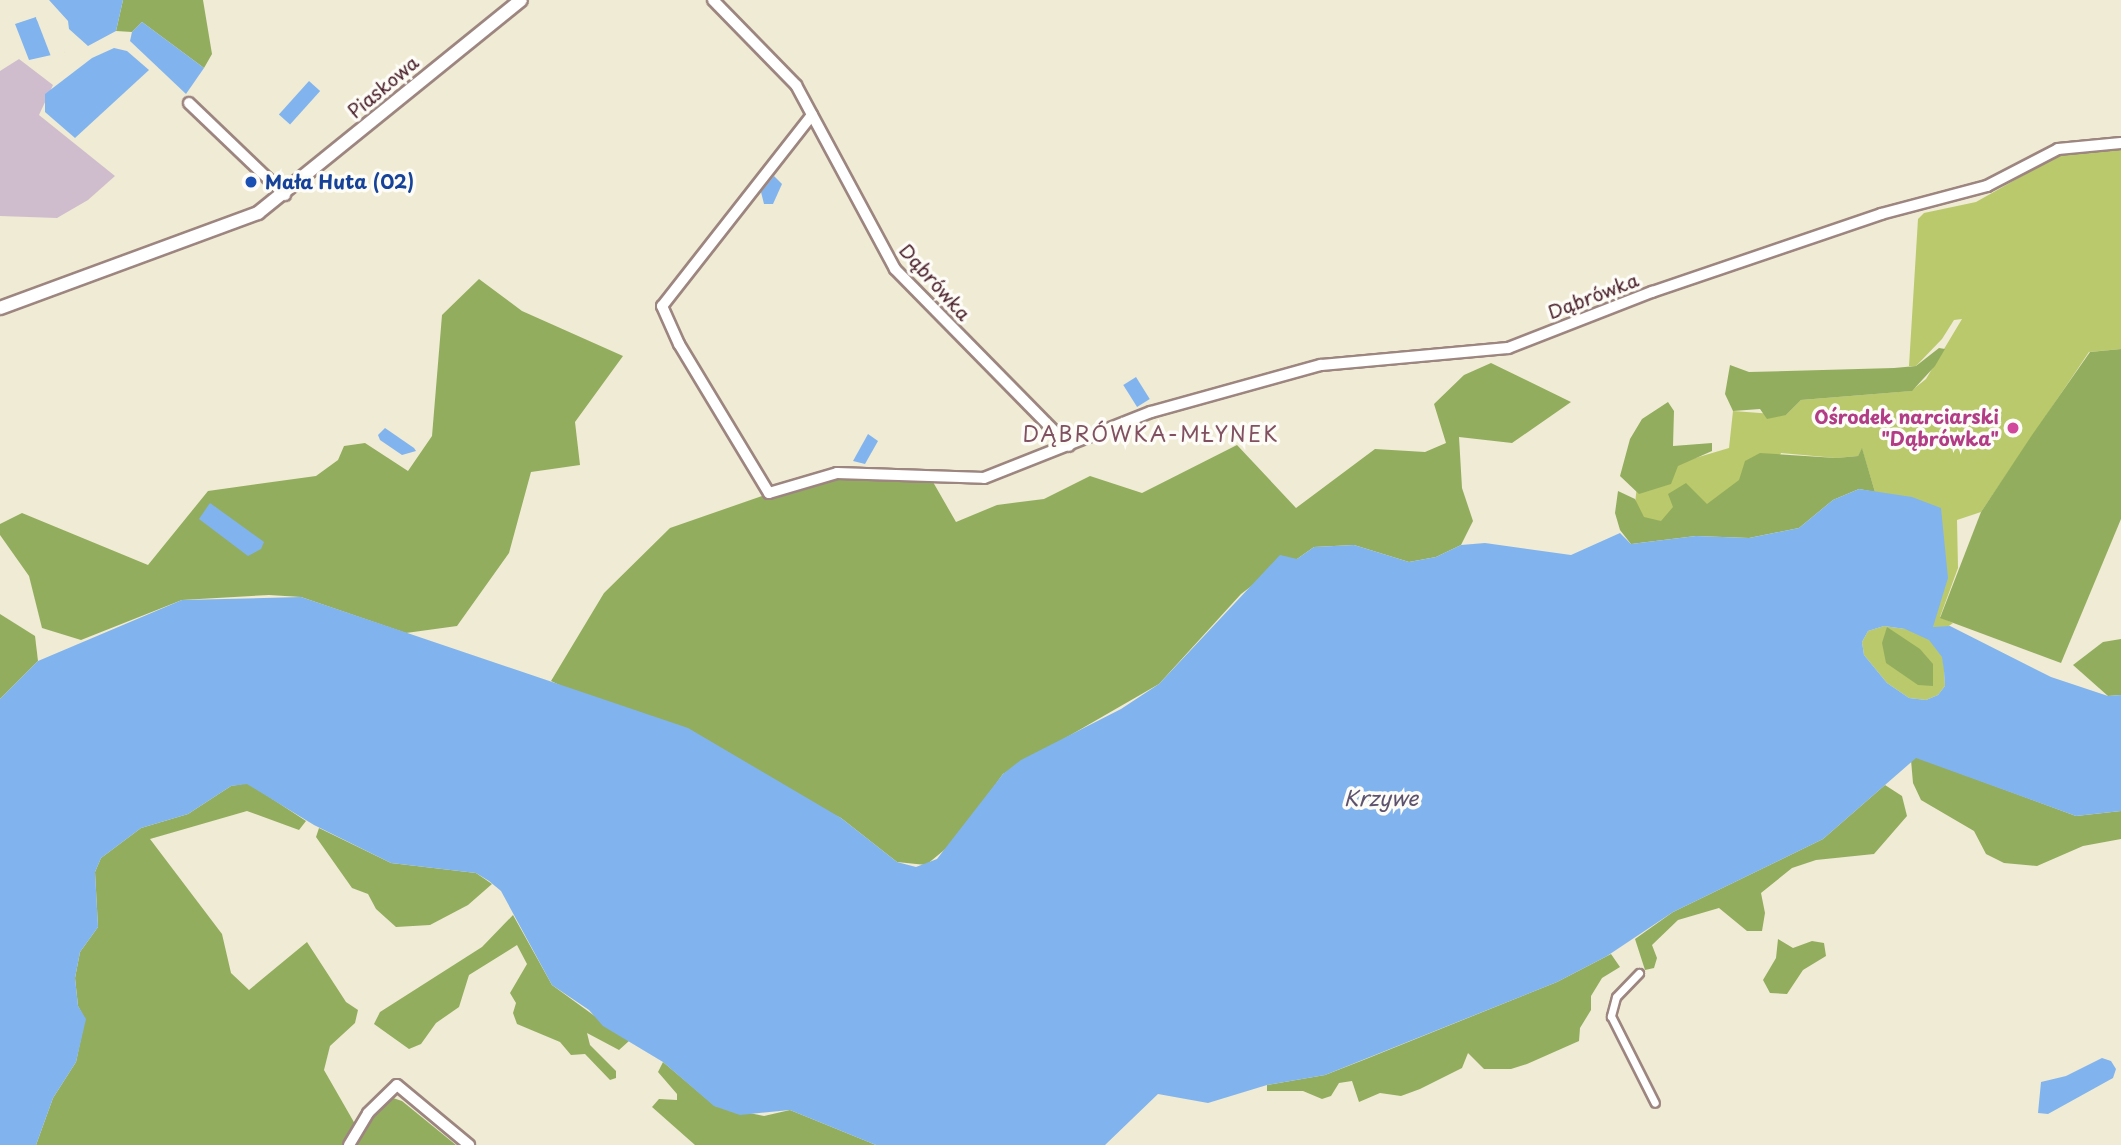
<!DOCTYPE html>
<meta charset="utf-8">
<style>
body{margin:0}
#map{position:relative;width:2121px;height:1145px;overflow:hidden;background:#f0ebd4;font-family:"Playpen Sans",sans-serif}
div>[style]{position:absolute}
.industrial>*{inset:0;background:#cfbdce}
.green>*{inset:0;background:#bac96b}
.forest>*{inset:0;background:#93ad5f}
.water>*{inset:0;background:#81b4ee;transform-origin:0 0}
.pier>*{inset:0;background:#f0ebd4;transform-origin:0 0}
.roads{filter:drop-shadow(2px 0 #9d8580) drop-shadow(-2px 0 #9d8580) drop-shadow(0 2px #9d8580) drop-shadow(0 -2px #9d8580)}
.pedestrian>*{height:7px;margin:-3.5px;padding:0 3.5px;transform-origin:3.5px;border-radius:3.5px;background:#fff}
.minor>*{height:10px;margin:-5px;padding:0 5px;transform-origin:5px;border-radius:5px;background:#fff}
.tertiary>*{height:12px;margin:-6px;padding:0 6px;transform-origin:6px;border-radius:6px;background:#fff}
.dots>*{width:19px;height:19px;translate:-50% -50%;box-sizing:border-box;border:4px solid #fdfcf7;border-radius:50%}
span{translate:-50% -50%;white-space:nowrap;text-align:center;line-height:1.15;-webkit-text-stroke:7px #fdfcf7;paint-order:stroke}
.street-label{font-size:19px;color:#4a1f2b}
.transit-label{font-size:19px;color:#164399;font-weight:700}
.left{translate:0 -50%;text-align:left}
.hotel-label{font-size:19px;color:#b23c85;font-weight:700}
.right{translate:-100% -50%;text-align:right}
.neighbourhood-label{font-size:21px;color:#815161;letter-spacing:2px}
.water-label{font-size:21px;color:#5d536f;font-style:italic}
</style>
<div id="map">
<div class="industrial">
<div style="clip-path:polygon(19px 59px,53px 85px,39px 115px,115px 176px,88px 200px,57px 218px,0 216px,0 71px)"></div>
</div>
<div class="green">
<div style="clip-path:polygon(2121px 147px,2121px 349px,2089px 352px,1981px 512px,1957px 520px,1958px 568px,1940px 617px,1953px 623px,1942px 631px,1945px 686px,1938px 695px,1926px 700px,1909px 698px,1887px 683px,1864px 655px,1862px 642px,1868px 631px,1884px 626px,1905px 629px,1916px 511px,1875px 492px,1862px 449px,1858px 456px,1836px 458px,1781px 453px,1756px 506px,1631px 544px,1638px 475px,1729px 448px,1733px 411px,1786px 415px,1801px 400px,1911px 391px,1926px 379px,1962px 319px,1954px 320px,1942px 339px,1916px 366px,1909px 366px,1918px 219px,1924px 213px,1976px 202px,2063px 153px)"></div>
</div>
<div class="forest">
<div style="clip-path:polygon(123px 0,203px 0,212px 54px,204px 68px,142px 22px,132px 32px,116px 31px)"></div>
<div style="clip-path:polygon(479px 279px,522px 311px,623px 356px,575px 422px,580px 465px,531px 472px,509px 553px,457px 626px,406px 633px,301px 597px,269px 595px,182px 600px,81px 640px,42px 628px,29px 576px,0 535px,0 524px,22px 513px,148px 565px,208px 491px,316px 476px,338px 460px,344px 446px,365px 443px,408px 471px,432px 436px,442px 315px)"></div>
<div style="clip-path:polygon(1939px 348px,1945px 349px,1935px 366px,1912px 391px,1801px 400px,1786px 415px,1767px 419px,1760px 409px,1733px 411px,1725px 394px,1730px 365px,1749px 372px,1894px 368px,1916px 366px)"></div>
<div style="clip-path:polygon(2121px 349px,2121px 519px,2061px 663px,1940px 618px,1981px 512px,2032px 435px,2090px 352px)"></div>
<div style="clip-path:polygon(1491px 363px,1571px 402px,1512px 443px,1459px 437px,1462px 488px,1473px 521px,1461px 545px,1436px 557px,1409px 562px,1354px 545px,1314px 547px,1297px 559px,1287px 559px,1241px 594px,1159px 684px,1003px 774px,954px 842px,926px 865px,897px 862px,841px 818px,551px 681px,604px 593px,670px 528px,762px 496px,766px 498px,848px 477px,933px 482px,956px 522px,997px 505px,1044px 499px,1090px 476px,1142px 493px,1237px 445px,1296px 508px,1375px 449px,1425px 452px,1446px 443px,1434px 404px,1464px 375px)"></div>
<div style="clip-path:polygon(1668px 402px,1674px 411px,1673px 446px,1712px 443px,1712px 451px,1678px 466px,1671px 484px,1639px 494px,1620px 476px,1630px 439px,1642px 419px)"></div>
<div style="clip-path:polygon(1862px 448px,1875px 492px,1859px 489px,1833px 500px,1799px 528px,1749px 538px,1696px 536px,1631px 544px,1620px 530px,1615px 513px,1618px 491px,1635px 499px,1644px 517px,1661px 521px,1673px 507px,1668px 494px,1686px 483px,1707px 504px,1739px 480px,1745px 461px,1760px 453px,1836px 458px,1858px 456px)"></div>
<div style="clip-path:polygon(0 614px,35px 636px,38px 661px,0 699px)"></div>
<div style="clip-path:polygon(1887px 627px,1920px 649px,1933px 664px,1933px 686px,1918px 685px,1886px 663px,1882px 643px)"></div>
<div style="clip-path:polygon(2121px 639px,2121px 695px,2108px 696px,2073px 665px,2103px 642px)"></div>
<div style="clip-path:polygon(1916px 757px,2076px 816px,2121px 811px,2121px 839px,2083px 846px,2037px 866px,2004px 863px,1986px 854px,1974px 831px,1921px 800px,1913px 783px,1911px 760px)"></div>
<div style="clip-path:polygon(248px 783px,306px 821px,299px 830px,247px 811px,150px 839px,222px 934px,231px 973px,249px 990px,307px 942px,346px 1002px,358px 1010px,355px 1023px,330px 1046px,324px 1070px,355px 1124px,342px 1145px,36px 1145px,53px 1098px,76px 1062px,85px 1019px,78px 1006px,75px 978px,80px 952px,98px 927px,95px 872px,101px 858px,141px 828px,188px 814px,231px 786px)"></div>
<div style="clip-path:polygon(1885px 785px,1902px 796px,1907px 816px,1874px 854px,1816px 860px,1792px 868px,1761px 893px,1765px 913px,1762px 931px,1747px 931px,1719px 908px,1678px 920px,1652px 945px,1657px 958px,1654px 968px,1645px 970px,1635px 939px,1673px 912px,1823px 839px)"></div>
<div style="clip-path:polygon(319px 828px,391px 863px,476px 873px,492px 884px,468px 905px,430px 925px,396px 927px,376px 909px,368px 894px,352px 888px,316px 837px)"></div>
<div style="clip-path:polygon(513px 915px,552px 985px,629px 1041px,619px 1050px,587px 1033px,590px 1045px,616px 1071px,616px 1078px,610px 1080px,585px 1054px,571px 1055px,560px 1042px,517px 1024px,513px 1013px,516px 1003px,510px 993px,527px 964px,517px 945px,469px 975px,459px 1007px,436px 1023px,421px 1044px,409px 1049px,374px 1024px,380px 1012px,482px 947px)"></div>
<div style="clip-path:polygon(1778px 939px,1793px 948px,1812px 941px,1824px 943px,1826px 956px,1803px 970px,1787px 994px,1770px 993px,1763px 980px,1776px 958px)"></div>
<div style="clip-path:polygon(1611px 954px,1620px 967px,1602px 978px,1591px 996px,1591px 1010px,1580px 1028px,1579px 1041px,1527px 1064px,1511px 1069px,1484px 1069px,1468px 1053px,1462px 1068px,1420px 1089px,1401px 1096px,1380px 1093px,1359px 1102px,1352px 1081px,1339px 1083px,1331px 1096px,1322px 1099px,1303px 1091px,1267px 1091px,1267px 1085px,1325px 1075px,1366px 1059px,1557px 982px)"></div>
<div style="clip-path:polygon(663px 1062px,715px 1106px,764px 1116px,790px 1110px,876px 1145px,695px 1145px,652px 1107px,659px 1099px,677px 1100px,677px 1094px,658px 1072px)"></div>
<div style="clip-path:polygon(390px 1097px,402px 1101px,456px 1145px,357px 1145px,371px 1118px)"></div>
</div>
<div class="water">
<div style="clip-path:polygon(49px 0,123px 0,116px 31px,88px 46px,69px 29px,68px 21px)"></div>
<div style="clip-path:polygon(36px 17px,37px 20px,65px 52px,29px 60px,15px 24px)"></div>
<div style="clip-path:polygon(142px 22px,204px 68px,186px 94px,130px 41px,132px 32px)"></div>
<div style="clip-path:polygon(114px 48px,127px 51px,149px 70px,75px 138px,45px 112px,45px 94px,92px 58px)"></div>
<div style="left:309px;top:81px;width:15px;height:45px;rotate:42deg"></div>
<div style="clip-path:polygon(774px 176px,782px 184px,773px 204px,764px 204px,761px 192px)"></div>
<div style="left:1136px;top:377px;width:26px;height:15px;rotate:58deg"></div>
<div style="clip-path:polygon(385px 428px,414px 448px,416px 451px,402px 455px,380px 440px,378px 435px)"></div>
<div style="clip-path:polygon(868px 434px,878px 441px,865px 464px,853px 461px)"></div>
<div style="clip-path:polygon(evenodd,1859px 489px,1912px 497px,1941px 508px,1948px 578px,1933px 627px,1950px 626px,2051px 677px,2108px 696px,2121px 695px,2121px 811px,2076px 816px,1916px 758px,1823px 839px,1673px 912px,1607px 956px,1557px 982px,1325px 1075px,1267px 1085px,1208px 1103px,1158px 1094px,1105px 1145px,876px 1145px,790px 1110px,740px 1115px,714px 1106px,663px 1062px,603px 1026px,589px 1010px,552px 985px,501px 891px,489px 881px,476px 873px,391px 863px,314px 825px,247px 784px,231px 786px,188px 814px,141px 828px,101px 858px,95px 872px,98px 927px,80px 952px,75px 978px,78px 1006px,86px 1019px,76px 1062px,53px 1098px,36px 1145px,0 1145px,0 699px,38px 661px,182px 600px,301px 597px,688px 728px,841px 818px,897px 862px,916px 867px,937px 859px,1003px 774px,1021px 760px,1121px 709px,1159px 684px,1280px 555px,1297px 559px,1314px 547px,1354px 545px,1409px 562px,1436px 557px,1461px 545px,1485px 543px,1571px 555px,1620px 533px,1631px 544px,1696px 536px,1749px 538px,1799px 528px,1833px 500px,1859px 489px,1884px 626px,1905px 629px,1929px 640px,1942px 657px,1944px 671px,1945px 686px,1938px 695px,1926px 700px,1909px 698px,1887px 683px,1864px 655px,1862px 642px,1868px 631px,1884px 626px)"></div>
<div style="clip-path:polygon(210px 503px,264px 542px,261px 549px,248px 556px,199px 519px)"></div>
<div style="clip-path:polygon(2102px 1058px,2111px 1061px,2116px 1069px,2113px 1078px,2048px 1114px,2038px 1113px,2041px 1082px,2066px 1076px)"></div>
</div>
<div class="pier">
<div style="left:50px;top:12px;width:43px;height:15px;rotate:69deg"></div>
<div style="left:13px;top:25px;width:31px;height:14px;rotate:69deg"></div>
</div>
<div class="roads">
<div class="pedestrian">
<div style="left:1639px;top:973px;width:33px;rotate:134deg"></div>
<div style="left:1616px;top:997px;width:20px;rotate:105deg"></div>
<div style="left:1611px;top:1016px;width:97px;rotate:63.2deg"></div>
</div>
<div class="minor">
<div style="left:713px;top:0;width:119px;rotate:45.7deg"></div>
<div style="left:796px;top:85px;width:209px;rotate:61.7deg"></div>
<div style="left:895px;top:269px;width:248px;rotate:45.5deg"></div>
<div style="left:189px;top:103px;width:133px;rotate:43.8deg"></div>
<div style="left:812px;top:115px;width:243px;rotate:128.1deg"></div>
<div style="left:662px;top:306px;width:42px;rotate:65.9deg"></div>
<div style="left:679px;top:344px;width:174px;rotate:58.9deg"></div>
<div style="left:769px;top:493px;width:71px;rotate:-16.4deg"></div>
<div style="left:837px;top:473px;width:147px;rotate:1.9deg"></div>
<div style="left:984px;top:478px;width:180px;rotate:-21.6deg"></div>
<div style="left:1151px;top:412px;width:176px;rotate:-15.5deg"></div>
<div style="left:1321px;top:365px;width:188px;rotate:-5.2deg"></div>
<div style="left:1508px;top:348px;width:155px;rotate:-21.3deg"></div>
<div style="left:1652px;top:292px;width:242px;rotate:-18.8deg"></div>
<div style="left:1881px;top:214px;width:110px;rotate:-14.8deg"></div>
<div style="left:1987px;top:186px;width:80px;rotate:-27.5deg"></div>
<div style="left:2058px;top:149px;width:63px;rotate:-5.4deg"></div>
<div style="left:349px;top:1145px;width:37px;rotate:-59deg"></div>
<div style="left:368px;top:1113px;width:40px;rotate:-44deg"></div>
<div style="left:397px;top:1085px;width:94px;rotate:39.8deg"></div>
</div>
<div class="tertiary">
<div style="left:0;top:308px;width:275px;rotate:-20.2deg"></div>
<div style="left:258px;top:213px;width:338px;rotate:-39deg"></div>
</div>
</div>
<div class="dots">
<div style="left:251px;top:182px;background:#1a4fb4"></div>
<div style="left:2013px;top:428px;background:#d1479c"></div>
</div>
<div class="street-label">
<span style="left:383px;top:87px;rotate:-40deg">Piaskowa</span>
<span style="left:935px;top:282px;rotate:48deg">Dąbrówka</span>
<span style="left:1593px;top:296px;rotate:-21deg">Dąbrówka</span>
</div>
<div class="transit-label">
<span class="left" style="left:265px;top:182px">Mała Huta (02)</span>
</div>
<div class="hotel-label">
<span class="right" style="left:1999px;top:428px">Ośrodek narciarski<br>"Dąbrówka"</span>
</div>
<div class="neighbourhood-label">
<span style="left:1151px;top:433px">DĄBRÓWKA-MŁYNEK</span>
</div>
<div class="water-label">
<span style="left:1381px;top:797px">Krzywe</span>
</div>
</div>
